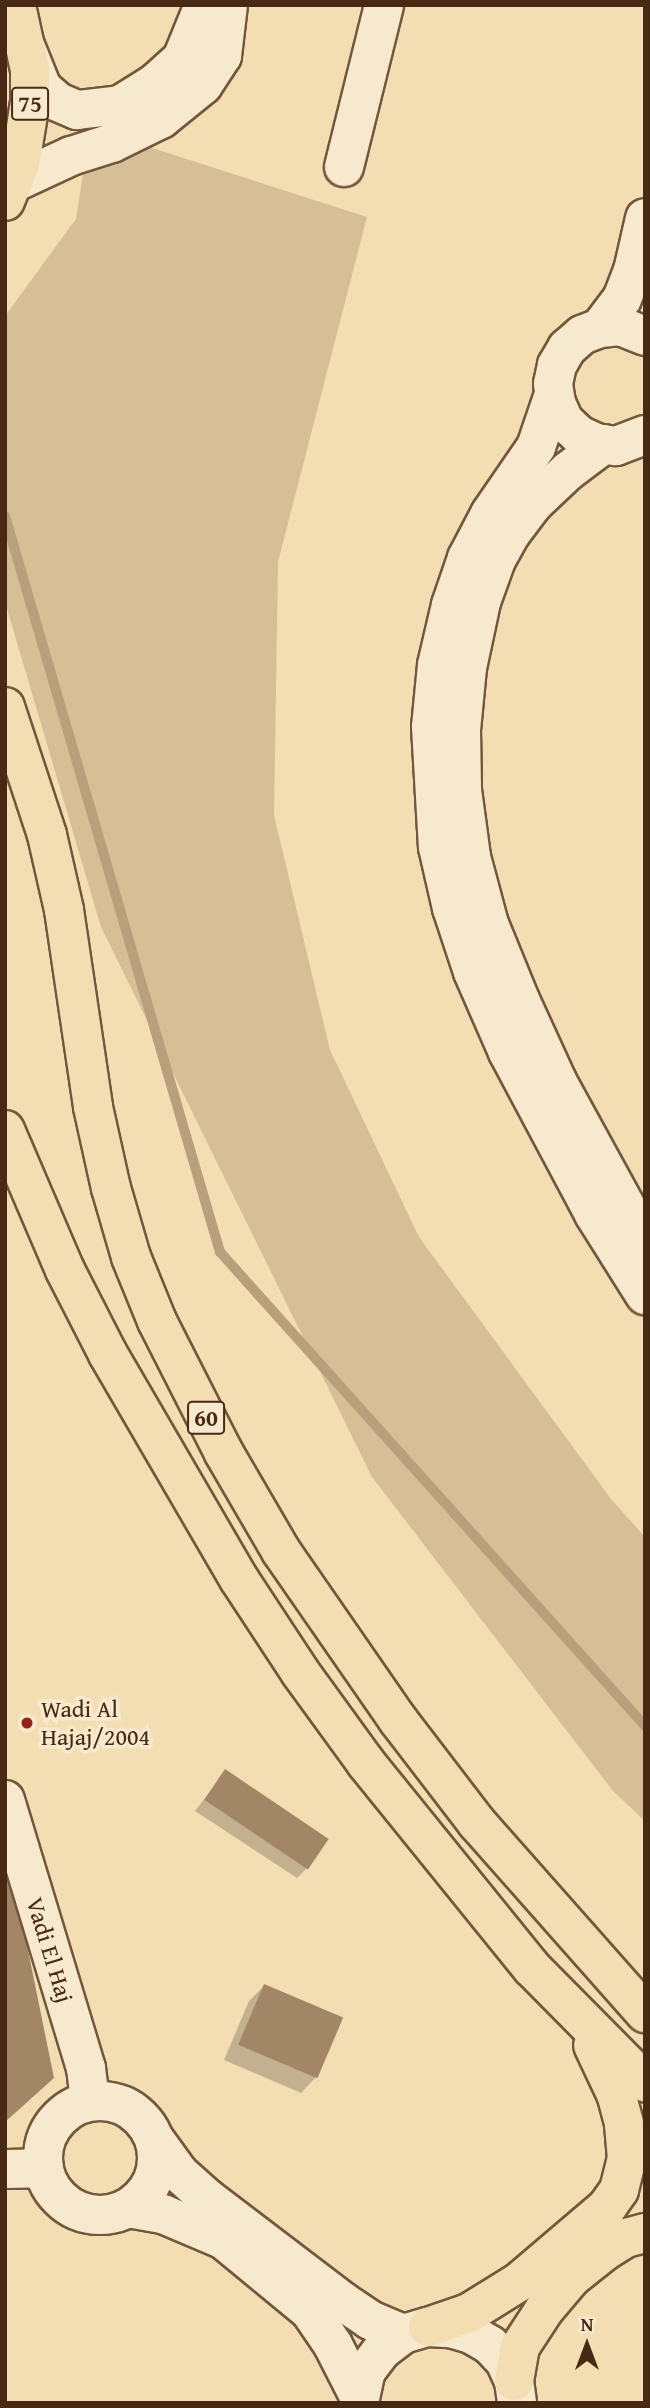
<!DOCTYPE html>
<style>
body{margin:0}
#map{position:relative;width:650px;height:2408px;overflow:hidden;background:#f3ddb2;font-family:"Gentium Book Plus",serif}
div>[style]{position:absolute}
.green>*{inset:0;background:#d6bf97}
.shadow>*{inset:0;background:#0003}
.stream>*{height:10px;margin:-5px;padding:0 5px;transform-origin:5px;border-radius:5px;background:#b9a07c}
.building>*{inset:0;background:#a18766;transform-origin:0 0}
.roads{filter:drop-shadow(2px 0 #73573c) drop-shadow(-2px 0 #73573c) drop-shadow(0 2px #73573c) drop-shadow(0 -2px #73573c)}
.street>*{height:38px;margin:-19px;padding:0 19px;transform-origin:19px;border-radius:19px;background:#f7e9cd}
.street>.ring{margin:-19px;padding:0;box-sizing:content-box;background:none;border:38px solid #f7e9cd;border-radius:50%}
.secondary>*{height:38px;margin:-19px;padding:0 19px;transform-origin:19px;border-radius:19px;background:#f7e9cd}
.highway>*{height:38px;margin:-19px;padding:0 19px;transform-origin:19px;border-radius:19px;background:#f3ddb2}
.dots>*{width:19px;height:19px;translate:-50% -50%;box-sizing:border-box;border:4px solid #f7e9cd;border-radius:50%}
span{translate:-50% -50%;white-space:nowrap;text-align:center;line-height:1.15;-webkit-text-stroke:7px #f7e9cd;paint-order:stroke}
.shield-label span{padding:2px 5px;background:#f7e9cd;border:2px solid;border-radius:5px;-webkit-text-stroke-width:0}
.shield-label{font-size:23px;color:#482a14;font-weight:700}
.poi-label{font-size:24px;color:#482a14}
.left{translate:0 -50%;text-align:left}
.street-label{font-size:24px;color:#482a14}
.frame{position:absolute;inset:0;border:7px solid #482a14;pointer-events:none}
.north{position:absolute;left:552px;top:2310px;width:70px;height:70px;-webkit-text-stroke:5px #f7e9cd;paint-order:stroke;rotate:0deg;font-size:19px;font-weight:700;line-height:28px;text-align:center;color:#482a14}
.north::after{content:'';display:block;margin:auto;width:24px;height:32px;background:#482a14;clip-path:polygon(50% 0,100% 100%,50% 72%,0 100%)}
</style>
<div id="map">
<div class="green">
<div style="clip-path:polygon(90px 128px,367px 217px,278px 562px,274px 815px,330px 1050px,419px 1237px,611px 1499px,645px 1537px,645px 1821px,613px 1791px,372px 1477px,101px 927px,5px 602px,5px 316px,76px 219px)"></div>
</div>
<div class="shadow">
<div style="clip-path:polygon(225px 1772px,308px 1867px,297px 1878px,195px 1811px)"></div>
<div style="clip-path:polygon(264px 1986px,316px 2077px,301px 2093px,224px 2060px,249px 2001px)"></div>
</div>
<div class="stream">
<div style="left:5px;top:516px;width:767px;rotate:73.72deg"></div>
<div style="left:220px;top:1252px;width:637px;rotate:48.12deg"></div>
</div>
<div class="building">
<div style="left:225px;top:1769px;width:125px;height:37px;rotate:34deg"></div>
<div style="clip-path:polygon(5px 1837px,54px 2078px,5px 2122px)"></div>
<div style="left:264px;top:1984px;width:86px;height:66px;rotate:23deg"></div>
</div>
<div class="roads">
<div class="street">
<div style="left:344px;top:167px;width:167px;rotate:-76.1deg"></div>
<div style="left:5px;top:1800px;width:280px;rotate:73.2deg"></div>
<div style="left:86px;top:2068px;width:33px;rotate:83deg"></div>
<div class="ring" style="left:43px;top:2101px;width:76px;height:76px"></div>
<div style="left:155px;top:2140px;width:41px;rotate:54deg"></div>
<div style="left:179px;top:2173px;width:38px;rotate:42deg"></div>
<div style="left:207px;top:2198px;width:170px;rotate:37.3deg"></div>
<div style="left:342px;top:2301px;width:34px;rotate:34deg"></div>
<div style="left:370px;top:2320px;width:36px;rotate:23deg"></div>
<div style="left:5px;top:2169px;width:39px;rotate:-1deg"></div>
<div style="left:128px;top:2208px;width:36px;rotate:10deg"></div>
<div style="left:163px;top:2214px;width:66px;rotate:23.1deg"></div>
<div style="left:224px;top:2240px;width:112px;rotate:39.5deg"></div>
<div style="left:310px;top:2311px;width:41px;rotate:55.9deg"></div>
<div style="left:333px;top:2345px;width:57px;rotate:63deg"></div>
</div>
<div class="secondary">
<div style="left:26px;top:48px;width:43px;rotate:68.2deg"></div>
<div style="left:42px;top:88px;width:21px;rotate:41deg"></div>
<div style="left:58px;top:102px;width:21px;rotate:23deg"></div>
<div style="left:77px;top:110px;width:43px;rotate:-6.6deg"></div>
<div style="left:120px;top:105px;width:40px;rotate:-32deg"></div>
<div style="left:154px;top:84px;width:38px;rotate:-42deg"></div>
<div style="left:182px;top:59px;width:58px;rotate:-67.8deg"></div>
<div style="left:13px;top:183px;width:64px;rotate:-25deg"></div>
<div style="left:71px;top:156px;width:43px;rotate:-17.6deg"></div>
<div style="left:112px;top:143px;width:55px;rotate:-26.1deg"></div>
<div style="left:161px;top:119px;width:54px;rotate:-39deg"></div>
<div style="left:203px;top:85px;width:35px;rotate:-57deg"></div>
<div style="left:222px;top:56px;width:51px;rotate:-83.3deg"></div>
<div style="left:600px;top:328px;width:36px;rotate:-53deg"></div>
<div style="left:622px;top:299px;width:30px;rotate:-69deg"></div>
<div style="left:633px;top:271px;width:54px;rotate:-77.2deg"></div>
<div style="left:645px;top:336px;width:27px;rotate:-158deg"></div>
<div style="left:620px;top:326px;width:20px;rotate:174deg"></div>
<div style="left:600px;top:328px;width:19px;rotate:159deg"></div>
<div style="left:582px;top:335px;width:20px;rotate:139deg"></div>
<div style="left:567px;top:348px;width:20px;rotate:120deg"></div>
<div style="left:557px;top:365px;width:19px;rotate:102deg"></div>
<div style="left:553px;top:384px;width:19px;rotate:81deg"></div>
<div style="left:556px;top:403px;width:20px;rotate:66deg"></div>
<div style="left:564px;top:421px;width:21px;rotate:43deg"></div>
<div style="left:579px;top:435px;width:19px;rotate:25deg"></div>
<div style="left:596px;top:443px;width:20px;rotate:9deg"></div>
<div style="left:616px;top:446px;width:31px;rotate:-21deg"></div>
<div style="left:554px;top:394px;width:56px;rotate:108.8deg"></div>
<div style="left:536px;top:447px;width:81px;rotate:124.5deg"></div>
<div style="left:490px;top:514px;width:50px;rotate:117.6deg"></div>
<div style="left:467px;top:558px;width:50px;rotate:108.8deg"></div>
<div style="left:451px;top:605px;width:62px;rotate:103.1deg"></div>
<div style="left:437px;top:665px;width:62px;rotate:95.5deg"></div>
<div style="left:431px;top:727px;width:120px;rotate:86.7deg"></div>
<div style="left:438px;top:847px;width:63px;rotate:77.1deg"></div>
<div style="left:452px;top:908px;width:67px;rotate:71.8deg"></div>
<div style="left:473px;top:972px;width:87px;rotate:66.4deg"></div>
<div style="left:508px;top:1052px;width:183px;rotate:62deg"></div>
<div style="left:594px;top:1214px;width:96px;rotate:57.8deg"></div>
<div style="left:604px;top:444px;width:45px;rotate:143.1deg"></div>
<div style="left:568px;top:471px;width:48px;rotate:136.7deg"></div>
<div style="left:533px;top:504px;width:36px;rotate:127deg"></div>
<div style="left:511px;top:533px;width:31px;rotate:119deg"></div>
<div style="left:496px;top:560px;width:45px;rotate:109.7deg"></div>
<div style="left:481px;top:602px;width:67px;rotate:102deg"></div>
<div style="left:467px;top:668px;width:62px;rotate:95.5deg"></div>
<div style="left:461px;top:730px;width:60px;rotate:89deg"></div>
<div style="left:462px;top:790px;width:68px;rotate:82.3deg"></div>
<div style="left:471px;top:857px;width:69px;rotate:75deg"></div>
<div style="left:489px;top:924px;width:82px;rotate:67.8deg"></div>
<div style="left:520px;top:1000px;width:89px;rotate:65.4deg"></div>
<div style="left:557px;top:1081px;width:183px;rotate:61.3deg"></div>
<div style="left:359px;top:2403px;width:33px;rotate:-78deg"></div>
<div style="left:366px;top:2371px;width:26px;rotate:-53deg"></div>
<div style="left:382px;top:2350px;width:26px;rotate:-37deg"></div>
<div style="left:403px;top:2334px;width:26px;rotate:-16deg"></div>
<div style="left:428px;top:2327px;width:22px;rotate:3deg"></div>
<div style="left:450px;top:2328px;width:22px;rotate:16deg"></div>
<div style="left:471px;top:2334px;width:22px;rotate:30deg"></div>
<div style="left:490px;top:2345px;width:22px;rotate:47deg"></div>
<div style="left:505px;top:2361px;width:22px;rotate:66deg"></div>
<div style="left:514px;top:2381px;width:22px;rotate:82deg"></div>
</div>
<div class="highway">
<div style="left:5px;top:201px;width:40px;rotate:-68deg"></div>
<div style="left:20px;top:164px;width:63px;rotate:-80.8deg"></div>
<div style="left:30px;top:102px;width:32px;rotate:-90deg"></div>
<div style="left:30px;top:70px;width:66px;rotate:-102.2deg"></div>
<div style="left:5px;top:707px;width:135px;rotate:71.8deg"></div>
<div style="left:47px;top:835px;width:77px;rotate:77.2deg"></div>
<div style="left:64px;top:910px;width:199px;rotate:81.6deg"></div>
<div style="left:93px;top:1107px;width:83px;rotate:77.5deg"></div>
<div style="left:111px;top:1188px;width:72px;rotate:73.8deg"></div>
<div style="left:131px;top:1257px;width:69px;rotate:67.9deg"></div>
<div style="left:157px;top:1321px;width:148px;rotate:63.1deg"></div>
<div style="left:224px;top:1453px;width:113px;rotate:59.8deg"></div>
<div style="left:281px;top:1551px;width:206px;rotate:55.3deg"></div>
<div style="left:398px;top:1720px;width:130px;rotate:52.5deg"></div>
<div style="left:477px;top:1823px;width:254px;rotate:48.5deg"></div>
<div style="left:5px;top:1130px;width:152px;rotate:66.8deg"></div>
<div style="left:65px;top:1270px;width:94px;rotate:62.9deg"></div>
<div style="left:108px;top:1354px;width:260px;rotate:59.8deg"></div>
<div style="left:239px;top:1579px;width:111px;rotate:56.7deg"></div>
<div style="left:300px;top:1672px;width:112px;rotate:54deg"></div>
<div style="left:366px;top:1763px;width:264px;rotate:51deg"></div>
<div style="left:532px;top:1968px;width:161px;rotate:45.3deg"></div>
<div style="left:428px;top:2327px;width:43px;rotate:-18.9deg"></div>
<div style="left:469px;top:2313px;width:59px;rotate:-31.8deg"></div>
<div style="left:519px;top:2282px;width:116px;rotate:-40.4deg"></div>
<div style="left:607px;top:2207px;width:21px;rotate:-55deg"></div>
<div style="left:619px;top:2190px;width:32px;rotate:-76deg"></div>
<div style="left:627px;top:2159px;width:36px;rotate:-95deg"></div>
<div style="left:624px;top:2123px;width:28px;rotate:-105deg"></div>
<div style="left:617px;top:2096px;width:56px;rotate:-115.2deg"></div>
<div style="left:514px;top:2381px;width:35px;rotate:-80deg"></div>
<div style="left:520px;top:2347px;width:44px;rotate:-57deg"></div>
<div style="left:544px;top:2310px;width:42px;rotate:-49.8deg"></div>
<div style="left:571px;top:2278px;width:43px;rotate:-38.5deg"></div>
<div style="left:605px;top:2251px;width:25px;rotate:-32deg"></div>
<div style="left:626px;top:2238px;width:20px;rotate:-15deg"></div>
</div>
</div>
<div class="dots">
<div style="left:27px;top:1723px;background:#8f2418"></div>
</div>
<div class="shield-label">
<span style="left:30px;top:104px">75</span>
<span style="left:206px;top:1418px">60</span>
</div>
<div class="poi-label">
<span class="left" style="left:41px;top:1723px">Wadi Al<br>Hajaj/2004</span>
</div>
<div class="street-label">
<span style="left:50px;top:1950px;rotate:73deg">Vadi El Haj</span>
</div>
<div class="frame"></div>
<div class="north">N</div>
</div>
